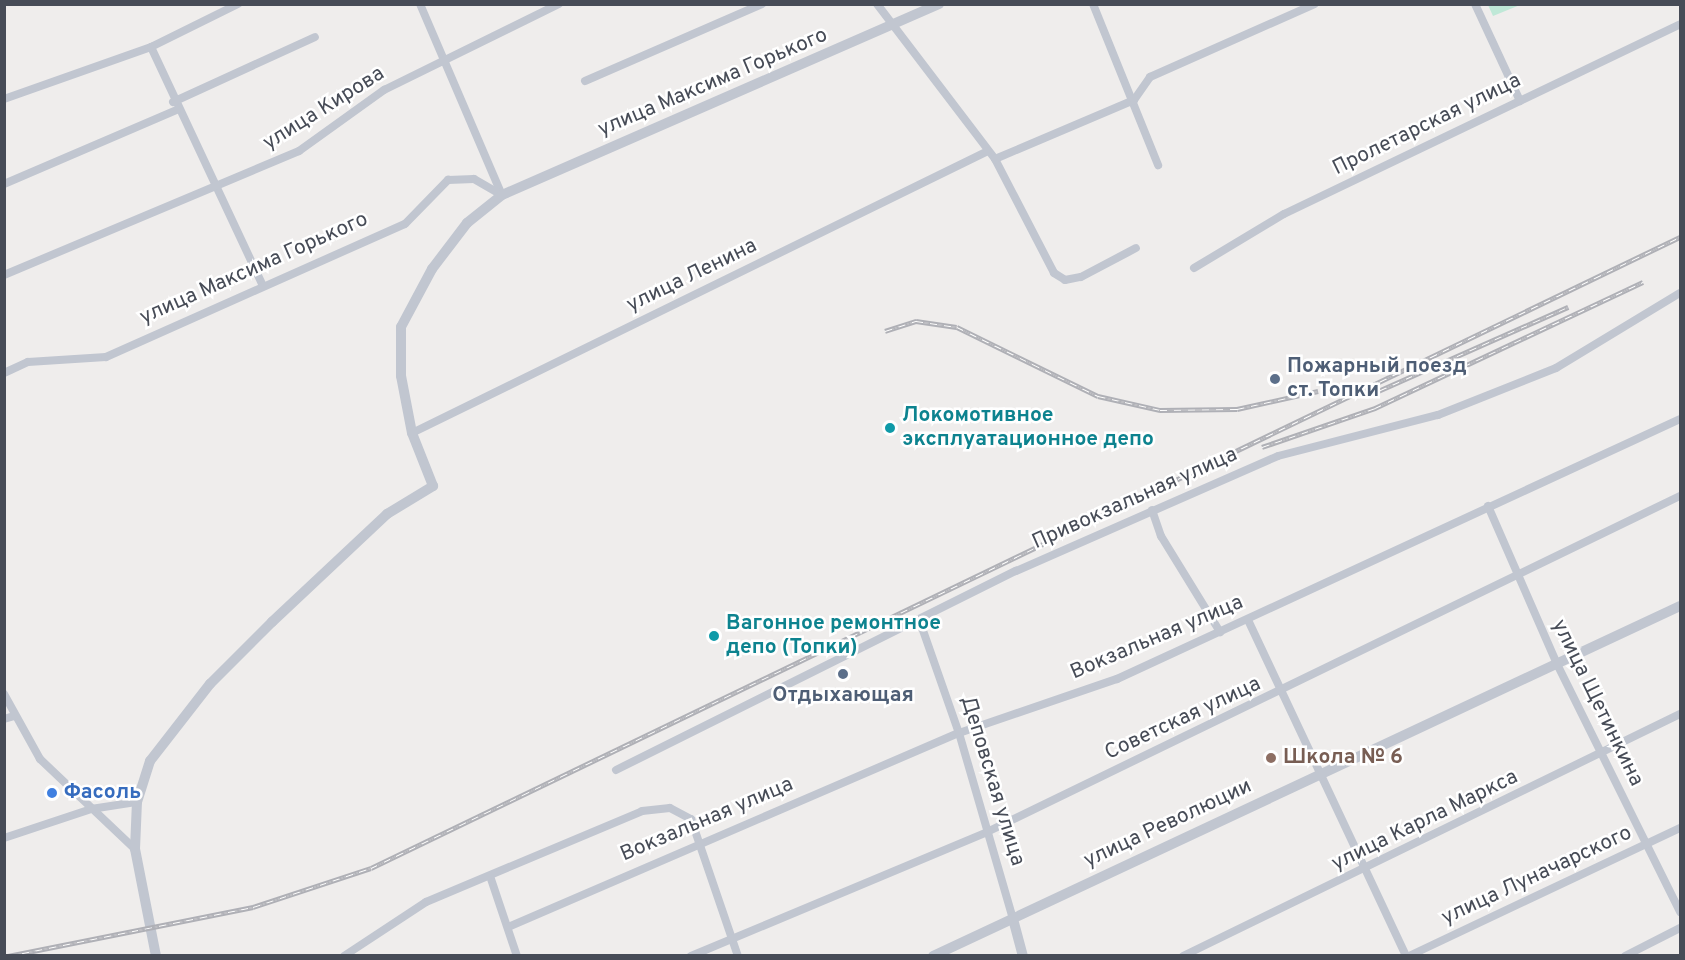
<!DOCTYPE html>
<meta charset="utf-8">
<style>
body{margin:0}
#map{position:relative;width:1685px;height:960px;overflow:hidden;background:#efedec;font-family:Overpass,sans-serif}
div>[style]{position:absolute}
.green>*{inset:0;background:#bfe8d7}
.minor>*{height:8px;margin:-4px;padding:0 4px;transform-origin:4px;border-radius:4px;background:#c1c6d0}
.tertiary>*{height:10px;margin:-5px;padding:0 5px;transform-origin:5px;border-radius:5px;background:#c1c6d0}
.rail>*{height:4.5px;margin-top:-2.25px;transform-origin:0;background:repeating-linear-gradient(90deg,#fff 0 7px,#afb0b6 0 14px);box-sizing:border-box;border-block:2px solid #afb0b6}
.dots>*{width:16px;height:16px;translate:-50% -50%;box-sizing:border-box;border:3px solid #fff;border-radius:50%}
span{translate:-50% -50%;white-space:nowrap;text-align:center;line-height:1.15;-webkit-text-stroke:5px #fff;paint-order:stroke}
.street-label{font-size:21px;color:#474c57}
.service-label{font-size:21px;color:#4e5e75;font-weight:700}
.left{translate:0 -50%;text-align:left}
.culture-label{font-size:21px;color:#0d838f;font-weight:700}
.education-label{font-size:21px;color:#785e54;font-weight:700}
.shop-label{font-size:21px;color:#366cbe;font-weight:700}
.frame{position:absolute;inset:0;border:6px solid #474c57;pointer-events:none}
</style>
<div id="map">
<div class="green">
<div style="clip-path:polygon(1488px 5px,1520px 5px,1493px 16px)"></div>
</div>
<div class="minor">
<div style="left:420px;top:4px;width:208px;rotate:66.8deg"></div>
<div style="left:877px;top:4px;width:195px;rotate:52.7deg"></div>
<div style="left:995px;top:159px;width:128px;rotate:62.6deg"></div>
<div style="left:1054px;top:273px;width:13px;rotate:32deg"></div>
<div style="left:1065px;top:280px;width:16px;rotate:-11deg"></div>
<div style="left:1081px;top:277px;width:62px;rotate:-27.8deg"></div>
<div style="left:1093px;top:4px;width:174px;rotate:68deg"></div>
<div style="left:1475px;top:4px;width:107px;rotate:65.1deg"></div>
<div style="left:151px;top:47px;width:264px;rotate:64.9deg"></div>
<div style="left:585px;top:81px;width:193px;rotate:-23.5deg"></div>
<div style="left:4px;top:99px;width:156px;rotate:-19.5deg"></div>
<div style="left:151px;top:47px;width:97px;rotate:-26.3deg"></div>
<div style="left:173px;top:102px;width:156px;rotate:-24.6deg"></div>
<div style="left:995px;top:159px;width:151px;rotate:-23deg"></div>
<div style="left:1134px;top:100px;width:28px;rotate:-55deg"></div>
<div style="left:1150px;top:77px;width:180px;rotate:-23.9deg"></div>
<div style="left:4px;top:184px;width:188px;rotate:-23.2deg"></div>
<div style="left:1194px;top:268px;width:105px;rotate:-31deg"></div>
<div style="left:1284px;top:214px;width:439px;rotate:-25.6deg"></div>
<div style="left:4px;top:275px;width:320px;rotate:-22.8deg"></div>
<div style="left:299px;top:151px;width:105px;rotate:-35.7deg"></div>
<div style="left:384px;top:90px;width:195px;rotate:-26.2deg"></div>
<div style="left:4px;top:373px;width:26px;rotate:-25deg"></div>
<div style="left:28px;top:362px;width:78px;rotate:-3.7deg"></div>
<div style="left:106px;top:357px;width:327px;rotate:-24deg"></div>
<div style="left:405px;top:224px;width:62px;rotate:-45.7deg"></div>
<div style="left:448px;top:180px;width:26px;rotate:-2deg"></div>
<div style="left:474px;top:179px;width:32px;rotate:30deg"></div>
<div style="left:412px;top:433px;width:641px;rotate:-26.09deg"></div>
<div style="left:1488px;top:506px;width:175px;rotate:66.4deg"></div>
<div style="left:1558px;top:666px;width:275px;rotate:63.6deg"></div>
<div style="left:1152px;top:510px;width:28px;rotate:71deg"></div>
<div style="left:1161px;top:536px;width:113px;rotate:58.4deg"></div>
<div style="left:919px;top:619px;width:121px;rotate:70.7deg"></div>
<div style="left:959px;top:733px;width:194px;rotate:73.8deg"></div>
<div style="left:1248px;top:620px;width:371px;rotate:64.8deg"></div>
<div style="left:4px;top:694px;width:74px;rotate:61deg"></div>
<div style="left:40px;top:759px;width:131px;rotate:43.5deg"></div>
<div style="left:4px;top:719px;width:10px;rotate:-17deg"></div>
<div style="left:616px;top:770px;width:447px;rotate:-26.5deg"></div>
<div style="left:1016px;top:571px;width:286px;rotate:-23.7deg"></div>
<div style="left:1278px;top:456px;width:165px;rotate:-14.4deg"></div>
<div style="left:1438px;top:415px;width:127px;rotate:-21.7deg"></div>
<div style="left:1556px;top:368px;width:145px;rotate:-31.2deg"></div>
<div style="left:4px;top:838px;width:92px;rotate:-18.4deg"></div>
<div style="left:91px;top:809px;width:47px;rotate:-8.7deg"></div>
<div style="left:490px;top:876px;width:84px;rotate:71.4deg"></div>
<div style="left:508px;top:927px;width:491px;rotate:-23.3deg"></div>
<div style="left:959px;top:733px;width:167px;rotate:-18.9deg"></div>
<div style="left:1117px;top:679px;width:620px;rotate:-24.79deg"></div>
<div style="left:344px;top:956px;width:98px;rotate:-33.4deg"></div>
<div style="left:426px;top:902px;width:234px;rotate:-22.8deg"></div>
<div style="left:642px;top:811px;width:28px;rotate:-6deg"></div>
<div style="left:670px;top:808px;width:24px;rotate:28deg"></div>
<div style="left:691px;top:819px;width:145px;rotate:71.1deg"></div>
<div style="left:691px;top:956px;width:321px;rotate:-22.7deg"></div>
<div style="left:987px;top:832px;width:770px;rotate:-25.87deg"></div>
<div style="left:1183px;top:956px;width:553px;rotate:-25.96deg"></div>
<div style="left:1409px;top:956px;width:300px;rotate:-25.3deg"></div>
<div style="left:1625px;top:956px;width:62px;rotate:-27deg"></div>
</div>
<div class="tertiary">
<div style="left:1013px;top:919px;width:38px;rotate:75deg"></div>
<div style="left:156px;top:956px;width:109px;rotate:-101.1deg"></div>
<div style="left:135px;top:849px;width:47px;rotate:-87.6deg"></div>
<div style="left:137px;top:802px;width:43px;rotate:-72.4deg"></div>
<div style="left:150px;top:761px;width:98px;rotate:-52.1deg"></div>
<div style="left:210px;top:684px;width:88px;rotate:-45deg"></div>
<div style="left:272px;top:622px;width:158px;rotate:-43.2deg"></div>
<div style="left:387px;top:514px;width:54px;rotate:-31.3deg"></div>
<div style="left:433px;top:486px;width:57px;rotate:-111.6deg"></div>
<div style="left:412px;top:433px;width:58px;rotate:-100.9deg"></div>
<div style="left:401px;top:376px;width:49px;rotate:-90deg"></div>
<div style="left:401px;top:327px;width:66px;rotate:-61.9deg"></div>
<div style="left:432px;top:269px;width:58px;rotate:-52.7deg"></div>
<div style="left:467px;top:223px;width:45px;rotate:-38.7deg"></div>
<div style="left:502px;top:195px;width:477px;rotate:-23.6deg"></div>
<div style="left:933px;top:956px;width:825px;rotate:-25.11deg"></div>
</div>
<div class="rail">
<div style="left:885px;top:331px;width:33px;rotate:-18deg"></div>
<div style="left:916px;top:321px;width:41px;rotate:8.3deg"></div>
<div style="left:957px;top:327px;width:157px;rotate:26.1deg"></div>
<div style="left:1098px;top:396px;width:64px;rotate:12.7deg"></div>
<div style="left:1160px;top:410px;width:77px;rotate:-0.7deg"></div>
<div style="left:1237px;top:409px;width:83px;rotate:-12.5deg"></div>
<div style="left:1367px;top:396px;width:220px;rotate:-23.9deg"></div>
<div style="left:1262px;top:447px;width:120px;rotate:-19deg"></div>
<div style="left:1375px;top:408px;width:296px;rotate:-25.2deg"></div>
<div style="left:8px;top:956px;width:250px;rotate:-11.3deg"></div>
<div style="left:253px;top:907px;width:124px;rotate:-18.3deg"></div>
<div style="left:371px;top:868px;width:1453px;rotate:-25.74deg"></div>
</div>
<div class="dots">
<div style="left:1275px;top:379px;background:#5c6f8a"></div>
<div style="left:890px;top:428px;background:#0f9aa8"></div>
<div style="left:714px;top:636px;background:#0f9aa8"></div>
<div style="left:843px;top:674px;background:#5c6f8a"></div>
<div style="left:1271px;top:758px;background:#8d6e63"></div>
<div style="left:52px;top:793px;background:#3f7fe0"></div>
</div>
<div class="street-label">
<span style="left:713px;top:83px;rotate:-23deg">улица Максима Горького</span>
<span style="left:324px;top:109px;rotate:-32deg">улица Кирова</span>
<span style="left:1427px;top:125px;rotate:-26deg">Пролетарская улица</span>
<span style="left:254px;top:269px;rotate:-24deg">улица Максима Горького</span>
<span style="left:692px;top:276px;rotate:-26deg">улица Ленина</span>
<span style="left:1135px;top:499px;rotate:-24deg">Привокзальная улица</span>
<span style="left:1157px;top:638px;rotate:-23deg">Вокзальная улица</span>
<span style="left:1597px;top:703px;rotate:64deg">улица Щетинкина</span>
<span style="left:1183px;top:719px;rotate:-25deg">Советская улица</span>
<span style="left:992px;top:781px;rotate:73deg">Деповская улица</span>
<span style="left:707px;top:820px;rotate:-23deg">Вокзальная улица</span>
<span style="left:1425px;top:821px;rotate:-26deg">улица Карла Маркса</span>
<span style="left:1168px;top:824px;rotate:-25deg">улица Революции</span>
<span style="left:1537px;top:876px;rotate:-25deg">улица Луначарского</span>
</div>
<div class="service-label">
<span class="left" style="left:1287px;top:379px">Пожарный поезд<br>ст. Топки</span>
<span style="left:843px;top:696px">Отдыхающая</span>
</div>
<div class="culture-label">
<span class="left" style="left:902px;top:428px">Локомотивное<br>эксплуатационное депо</span>
<span class="left" style="left:726px;top:636px">Вагонное ремонтное<br>депо (Топки)</span>
</div>
<div class="education-label">
<span class="left" style="left:1283px;top:758px">Школа № 6</span>
</div>
<div class="shop-label">
<span class="left" style="left:64px;top:793px">Фасоль</span>
</div>
<div class="frame"></div>
</div>
